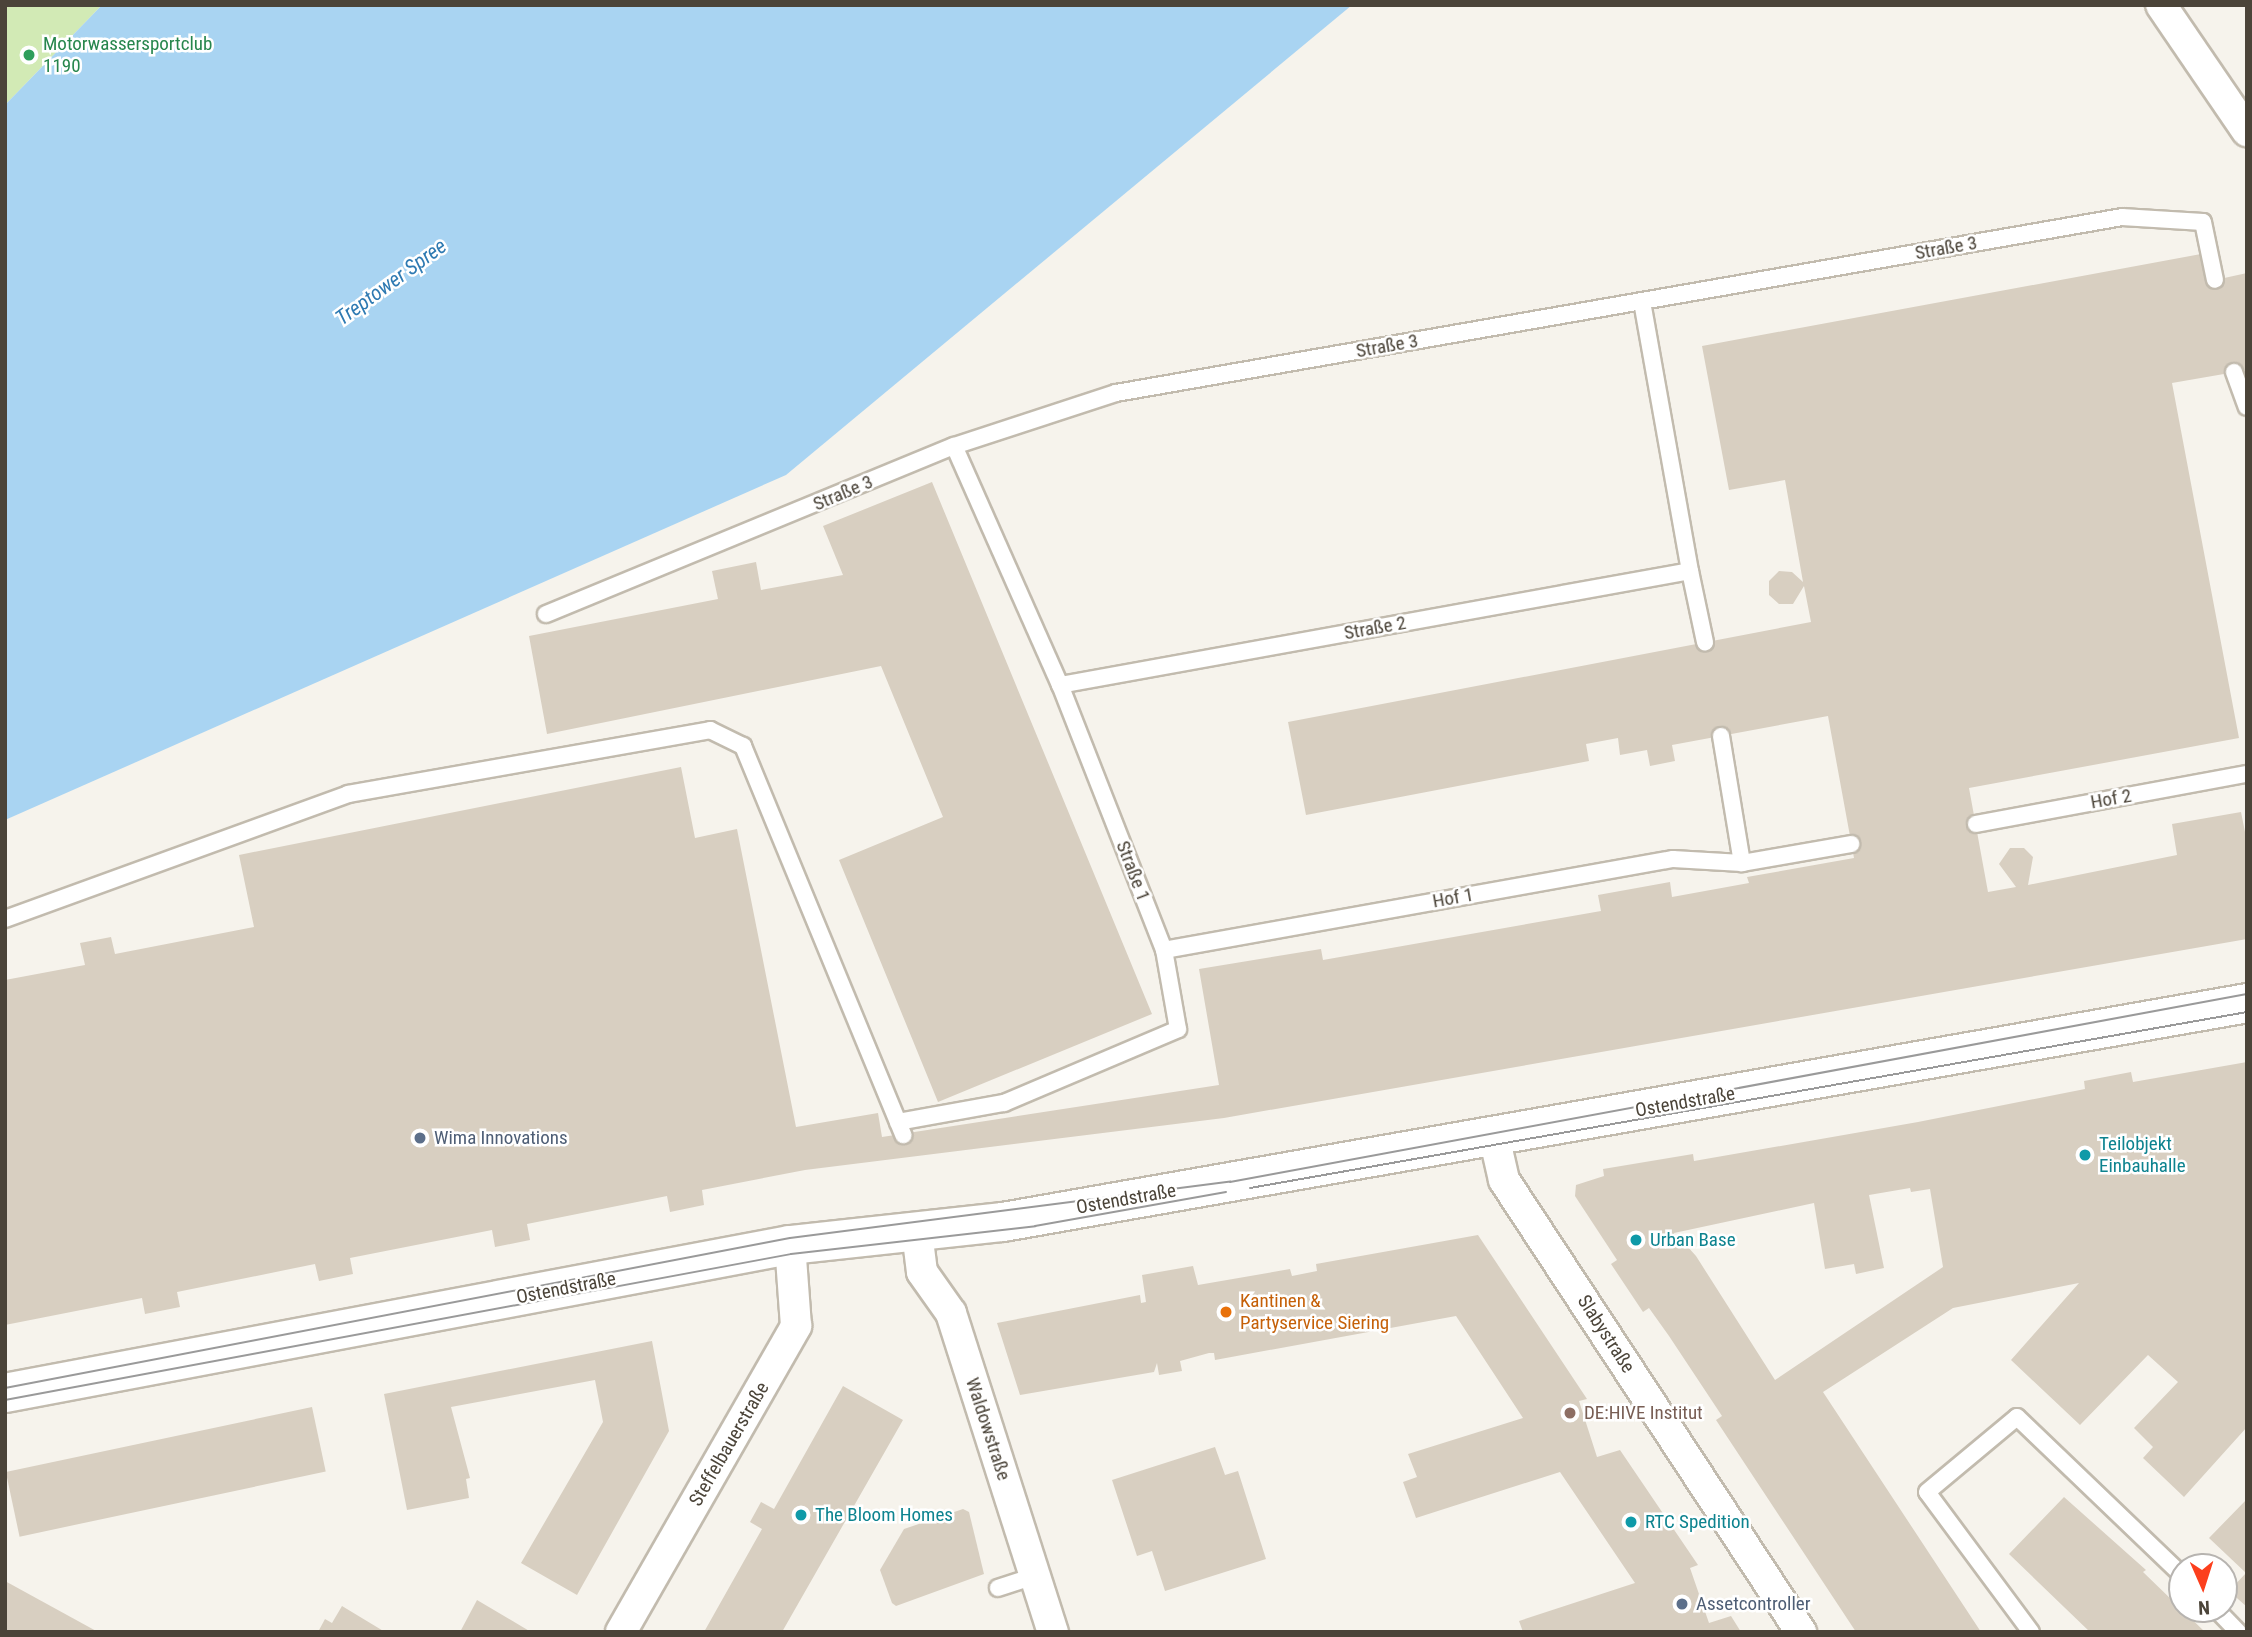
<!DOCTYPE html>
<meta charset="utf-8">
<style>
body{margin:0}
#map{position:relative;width:2252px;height:1637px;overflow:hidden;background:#f6f3ec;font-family:"Roboto Condensed",sans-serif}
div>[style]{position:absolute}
.green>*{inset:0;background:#d2eab5}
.water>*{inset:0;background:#a9d4f2}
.building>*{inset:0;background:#d8cfc1;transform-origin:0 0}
.roads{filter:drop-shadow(2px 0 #c2bbae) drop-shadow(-2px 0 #c2bbae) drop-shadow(0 2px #c2bbae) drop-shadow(0 -2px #c2bbae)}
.service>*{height:16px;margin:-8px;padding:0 8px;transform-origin:8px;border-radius:8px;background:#fff}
.minor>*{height:30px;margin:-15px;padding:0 15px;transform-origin:15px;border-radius:15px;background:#fff}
.tertiary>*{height:38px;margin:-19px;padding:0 19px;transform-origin:19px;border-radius:19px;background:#fff}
.tram>*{height:2px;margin:-1px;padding:0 1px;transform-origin:1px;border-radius:1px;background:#9a9a9a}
.dots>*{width:19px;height:19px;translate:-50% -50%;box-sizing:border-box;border:4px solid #fff;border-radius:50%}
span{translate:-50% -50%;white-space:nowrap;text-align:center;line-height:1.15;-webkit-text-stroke:5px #fff;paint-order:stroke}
.leisure-label{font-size:19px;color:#27864d}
.left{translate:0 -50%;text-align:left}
.street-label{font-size:19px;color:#4b4439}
.service-label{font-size:19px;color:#4e5e75}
.culture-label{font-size:19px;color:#0d838f}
.food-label{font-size:19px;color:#c56008}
.education-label{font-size:19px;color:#785e54}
.water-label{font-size:21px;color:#2e7ab2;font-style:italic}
.frame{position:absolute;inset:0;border:7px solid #4b4439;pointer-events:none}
.north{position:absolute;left:2168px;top:1553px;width:70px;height:70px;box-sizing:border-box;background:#fff;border:2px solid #b7b4b0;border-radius:50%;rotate:177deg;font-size:19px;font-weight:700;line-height:28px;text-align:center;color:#4b4439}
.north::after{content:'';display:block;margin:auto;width:24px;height:32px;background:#fc3f1d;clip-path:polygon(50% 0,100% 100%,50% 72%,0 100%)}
</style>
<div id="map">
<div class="green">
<div style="clip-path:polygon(5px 5px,102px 5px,5px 105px)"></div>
</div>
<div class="water">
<div style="clip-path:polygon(102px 5px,1352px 5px,786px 475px,5px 820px,5px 105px)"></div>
</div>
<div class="building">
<div style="clip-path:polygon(2201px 254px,2206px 282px,2247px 273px,2247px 370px,2172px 383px,2239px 738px,1969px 788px,1988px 892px,2016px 887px,1999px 864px,2010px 848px,2024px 848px,2033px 857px,2028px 885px,2177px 855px,2172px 824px,2241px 812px,2247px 842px,2247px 939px,1224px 1118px,805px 1170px,702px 1190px,704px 1205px,670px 1212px,667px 1196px,527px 1224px,530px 1240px,495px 1247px,492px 1230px,350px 1258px,353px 1274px,319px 1281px,315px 1264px,177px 1292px,180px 1307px,145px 1314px,142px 1298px,5px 1325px,5px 980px,85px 965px,80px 943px,111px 937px,115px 954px,254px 927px,239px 855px,681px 767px,695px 838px,737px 829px,796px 1127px,878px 1113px,882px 1137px,1219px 1085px,1199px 969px,1321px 949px,1323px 960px,1601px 911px,1598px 895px,1670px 882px,1672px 897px,1749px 883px,1747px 877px,1854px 858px,1828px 716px,1672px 745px,1675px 761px,1650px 766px,1647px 750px,1620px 755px,1618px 738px,1586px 744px,1589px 761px,1306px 815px,1288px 722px,1811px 622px,1804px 586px,1793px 604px,1779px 604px,1769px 595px,1769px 581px,1779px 571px,1792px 572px,1803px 582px,1785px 480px,1729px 490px,1702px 346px)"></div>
<div style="clip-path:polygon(932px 482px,1152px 1014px,938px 1102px,839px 860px,943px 817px,881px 666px,547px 734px,529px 636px,718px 599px,712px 571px,756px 562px,761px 590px,843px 575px,823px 526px)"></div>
<div style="clip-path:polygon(evenodd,2247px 1062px,2247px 1427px,2184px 1497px,2143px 1458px,2153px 1447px,2134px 1428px,2178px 1382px,2148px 1355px,2080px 1425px,2011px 1360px,2079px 1283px,1953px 1308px,1823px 1392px,1981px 1632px,1856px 1632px,1716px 1420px,1722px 1416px,1669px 1336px,1649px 1308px,1643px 1312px,1611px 1264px,1617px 1260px,1575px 1196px,1576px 1185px,1604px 1176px,1603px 1169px,1693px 1154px,1694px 1161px,1918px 1122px,2085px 1089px,2084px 1081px,2131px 1072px,2133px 1082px,2247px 1062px,1910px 1188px,1911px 1192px,1930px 1189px,1943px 1267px,1775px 1380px,1696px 1256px,1687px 1246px,1677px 1248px,1674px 1233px,1814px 1203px,1825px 1269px,1854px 1264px,1856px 1274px,1884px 1268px,1869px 1195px,1910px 1188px)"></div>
<div style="clip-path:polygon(1478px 1235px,1587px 1399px,1579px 1401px,1597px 1457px,1620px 1450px,1698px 1565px,1690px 1568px,1709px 1623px,1731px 1616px,1741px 1632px,1523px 1632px,1519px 1621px,1635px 1583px,1560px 1472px,1416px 1518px,1403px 1482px,1417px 1477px,1408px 1454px,1523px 1418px,1456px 1316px,1215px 1360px,1214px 1353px,1209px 1353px,1180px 1361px,1182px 1371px,1159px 1375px,1157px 1363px,1154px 1372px,1020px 1395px,997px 1323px,1140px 1295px,1141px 1303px,1146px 1302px,1142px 1275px,1193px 1266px,1198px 1285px,1290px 1269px,1292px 1276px,1317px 1271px,1316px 1264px)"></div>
<div style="clip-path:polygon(652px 1341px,669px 1431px,577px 1595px,521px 1563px,603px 1422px,595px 1380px,451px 1407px,470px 1478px,466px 1479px,469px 1498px,407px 1510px,384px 1394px)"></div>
<div style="clip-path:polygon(843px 1386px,903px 1420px,782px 1632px,704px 1632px,762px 1529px,750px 1522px,761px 1502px,774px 1509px)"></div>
<div style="left:312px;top:1407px;width:66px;height:313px;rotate:78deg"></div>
<div style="clip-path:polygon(1215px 1447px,1225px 1475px,1238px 1471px,1266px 1559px,1165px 1591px,1152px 1551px,1137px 1556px,1112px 1480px)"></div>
<div style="clip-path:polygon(2064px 1497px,2146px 1570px,2143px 1572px,2205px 1632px,2090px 1632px,2009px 1554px)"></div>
<div style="clip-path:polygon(2247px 1499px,2247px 1607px,2229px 1591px,2246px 1573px,2209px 1538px)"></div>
<div style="clip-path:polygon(963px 1509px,969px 1512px,984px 1574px,896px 1606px,892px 1603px,880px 1570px,904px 1529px)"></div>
<div style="clip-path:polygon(5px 1581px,98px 1632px,5px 1632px)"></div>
<div style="clip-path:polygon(477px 1600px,531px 1632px,460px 1632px)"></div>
<div style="clip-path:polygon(342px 1606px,385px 1632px,318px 1632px,325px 1619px,332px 1623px)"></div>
</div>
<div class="roads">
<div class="service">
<div style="left:2234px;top:372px;width:37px;rotate:70deg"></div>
<div style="left:1690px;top:571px;width:73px;rotate:78.1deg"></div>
<div style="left:546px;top:614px;width:441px;rotate:-22.4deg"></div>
<div style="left:954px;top:446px;width:170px;rotate:-18.1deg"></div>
<div style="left:1116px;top:393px;width:1021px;rotate:-9.92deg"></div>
<div style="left:2122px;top:217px;width:81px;rotate:3.5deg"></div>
<div style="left:2203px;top:222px;width:59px;rotate:78.3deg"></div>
<div style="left:1060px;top:685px;width:640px;rotate:-10.26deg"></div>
<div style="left:1690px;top:571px;width:274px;rotate:-100.1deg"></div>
<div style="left:1721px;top:736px;width:129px;rotate:80.6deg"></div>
<div style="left:1976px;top:824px;width:276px;rotate:-10.5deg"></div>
<div style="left:5px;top:919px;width:365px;rotate:-20deg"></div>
<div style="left:348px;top:794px;width:368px;rotate:-10deg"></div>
<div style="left:710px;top:730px;width:37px;rotate:26deg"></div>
<div style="left:743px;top:746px;width:421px;rotate:67.6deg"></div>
<div style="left:1164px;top:950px;width:517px;rotate:-10.14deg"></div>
<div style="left:1673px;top:859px;width:69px;rotate:3.3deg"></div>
<div style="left:1742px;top:863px;width:111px;rotate:-9.9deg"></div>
<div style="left:898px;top:1122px;width:108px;rotate:-10.2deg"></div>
<div style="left:1004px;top:1103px;width:189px;rotate:-23deg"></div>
<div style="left:1178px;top:1029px;width:80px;rotate:-100deg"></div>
<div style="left:1164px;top:950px;width:285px;rotate:-111.4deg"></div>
<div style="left:1060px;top:685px;width:261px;rotate:-113.9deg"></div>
<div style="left:998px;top:1588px;width:39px;rotate:-18deg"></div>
<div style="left:2216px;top:1609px;width:32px;rotate:46deg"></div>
<div style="left:2031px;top:1632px;width:174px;rotate:-126.6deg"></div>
<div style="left:1927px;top:1492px;width:117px;rotate:-39.8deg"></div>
<div style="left:2017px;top:1417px;width:228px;rotate:43.8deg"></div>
</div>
<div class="minor">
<div style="left:2161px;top:5px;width:153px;rotate:55.7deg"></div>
<div style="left:1494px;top:1136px;width:45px;rotate:77.2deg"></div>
<div style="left:1504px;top:1180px;width:541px;rotate:56.69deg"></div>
<div style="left:917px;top:1232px;width:40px;rotate:82.9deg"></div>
<div style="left:922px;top:1272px;width:50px;rotate:54.7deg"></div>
<div style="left:951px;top:1313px;width:335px;rotate:72.3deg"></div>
<div style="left:621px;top:1632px;width:353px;rotate:-60.2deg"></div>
<div style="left:796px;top:1326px;width:81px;rotate:-94.2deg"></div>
</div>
<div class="tertiary">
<div style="left:5px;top:1393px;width:799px;rotate:-10.68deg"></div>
<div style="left:790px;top:1245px;width:214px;rotate:-6.2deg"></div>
<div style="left:1003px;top:1222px;width:1263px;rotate:-9.98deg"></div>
</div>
</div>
<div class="tram">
<div style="left:1250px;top:1188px;width:1012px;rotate:-10.01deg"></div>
<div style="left:5px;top:1388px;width:799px;rotate:-10.82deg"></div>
<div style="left:790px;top:1238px;width:444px;rotate:-7.3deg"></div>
<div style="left:1230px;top:1182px;width:1034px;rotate:-10.47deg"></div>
<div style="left:5px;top:1400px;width:799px;rotate:-10.52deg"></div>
<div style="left:791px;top:1254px;width:246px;rotate:-6.5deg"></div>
<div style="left:1035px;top:1226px;width:194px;rotate:-10.1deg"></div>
</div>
<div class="dots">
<div style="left:29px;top:55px;background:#2e9e5b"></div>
<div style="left:420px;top:1138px;background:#5c6f8a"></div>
<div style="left:2085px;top:1155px;background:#0f9aa8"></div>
<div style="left:1636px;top:1240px;background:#0f9aa8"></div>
<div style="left:1226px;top:1312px;background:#e8710a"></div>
<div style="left:1570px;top:1413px;background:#8d6e63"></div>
<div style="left:801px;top:1515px;background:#0f9aa8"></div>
<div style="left:1631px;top:1522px;background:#0f9aa8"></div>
<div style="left:1682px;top:1604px;background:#5c6f8a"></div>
</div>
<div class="leisure-label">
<span class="left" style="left:43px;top:55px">Motorwassersportclub<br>1190</span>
</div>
<div class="street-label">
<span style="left:1946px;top:248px;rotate:-10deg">Straße 3</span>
<span style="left:1387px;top:346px;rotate:-10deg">Straße 3</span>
<span style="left:843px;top:493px;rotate:-23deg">Straße 3</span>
<span style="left:1375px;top:628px;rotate:-10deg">Straße 2</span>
<span style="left:2111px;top:799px;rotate:-10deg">Hof 2</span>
<span style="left:1133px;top:871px;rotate:69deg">Straße 1</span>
<span style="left:1453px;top:898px;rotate:-10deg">Hof 1</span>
<span style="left:1685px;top:1102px;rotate:-10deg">Ostendstraße</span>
<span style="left:1126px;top:1199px;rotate:-10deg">Ostendstraße</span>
<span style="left:566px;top:1288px;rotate:-11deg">Ostendstraße</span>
<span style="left:1606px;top:1334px;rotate:57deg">Slabystraße</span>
<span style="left:988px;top:1429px;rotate:72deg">Waldowstraße</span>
<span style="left:729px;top:1444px;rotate:-60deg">Steffelbauerstraße</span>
</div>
<div class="service-label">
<span class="left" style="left:434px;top:1138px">Wima Innovations</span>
<span class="left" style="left:1696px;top:1604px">Assetcontroller</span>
</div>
<div class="culture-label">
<span class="left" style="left:2099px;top:1155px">Teilobjekt<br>Einbauhalle</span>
<span class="left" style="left:1650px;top:1240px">Urban Base</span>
<span class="left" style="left:815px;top:1515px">The Bloom Homes</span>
<span class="left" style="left:1645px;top:1522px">RTC Spedition</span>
</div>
<div class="food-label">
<span class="left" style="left:1240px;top:1312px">Kantinen &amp;<br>Partyservice Siering</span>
</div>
<div class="education-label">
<span class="left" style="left:1584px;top:1413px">DE:HIVE Institut</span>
</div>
<div class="water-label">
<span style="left:391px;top:282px;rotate:-36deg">Treptower Spree</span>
</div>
<div class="frame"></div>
<div class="north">N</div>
</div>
